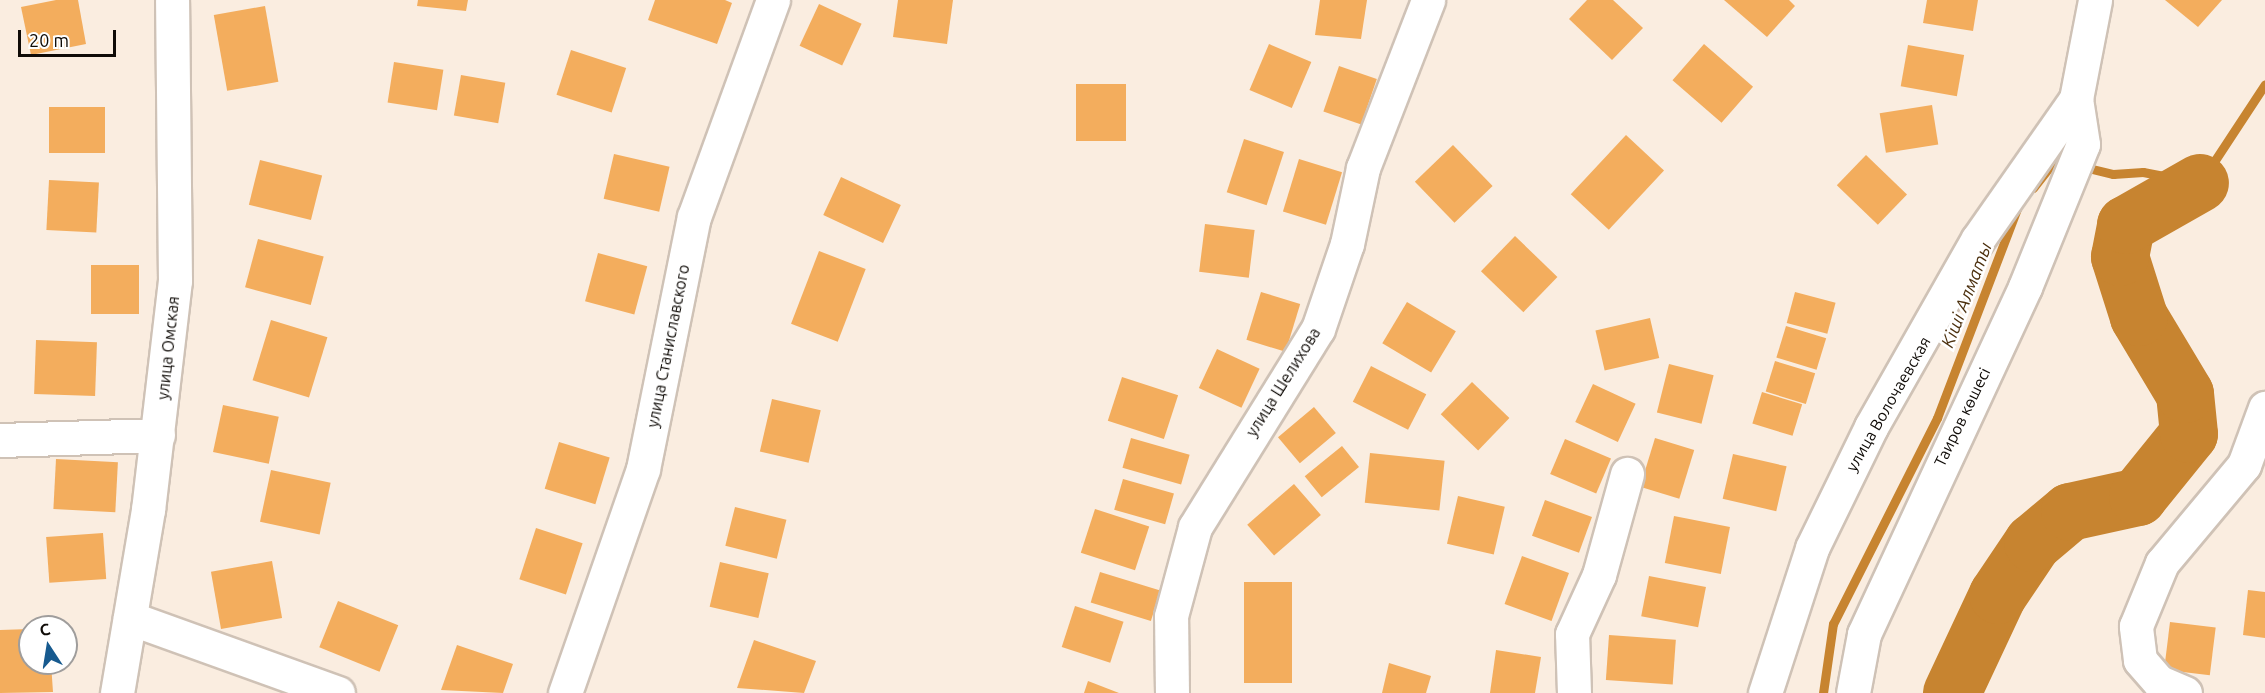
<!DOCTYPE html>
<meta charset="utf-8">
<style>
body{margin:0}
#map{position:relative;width:2265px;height:693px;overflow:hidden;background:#faede0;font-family:Ubuntu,sans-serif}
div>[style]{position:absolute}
.stream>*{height:9px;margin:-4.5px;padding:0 4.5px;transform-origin:4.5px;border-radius:4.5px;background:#c78430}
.river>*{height:58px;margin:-29px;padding:0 29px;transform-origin:29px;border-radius:29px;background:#c78430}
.building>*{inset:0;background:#f3ad5d;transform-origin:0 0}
.roads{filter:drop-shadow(2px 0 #cfc2b6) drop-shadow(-2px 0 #cfc2b6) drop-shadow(0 2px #cfc2b6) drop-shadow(0 -2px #cfc2b6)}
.street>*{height:33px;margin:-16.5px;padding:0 16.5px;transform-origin:16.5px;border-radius:16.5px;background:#fff}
span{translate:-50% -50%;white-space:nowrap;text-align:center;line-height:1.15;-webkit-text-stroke:5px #fff;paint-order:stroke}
.street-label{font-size:16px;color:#0f0b07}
.water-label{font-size:18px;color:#4c300e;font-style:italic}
.north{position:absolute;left:18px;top:615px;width:60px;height:60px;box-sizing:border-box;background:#fff;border:2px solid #9f9d9c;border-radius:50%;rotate:348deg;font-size:16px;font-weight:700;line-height:24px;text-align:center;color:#0f0b07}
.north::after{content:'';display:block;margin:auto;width:21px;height:27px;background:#175a8f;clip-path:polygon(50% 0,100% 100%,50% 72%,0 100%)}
.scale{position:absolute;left:18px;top:30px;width:98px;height:27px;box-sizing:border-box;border:3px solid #0f0b07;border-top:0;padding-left:8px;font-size:18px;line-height:21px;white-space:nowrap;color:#0f0b07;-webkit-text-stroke:4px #fff;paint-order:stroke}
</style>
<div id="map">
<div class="stream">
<div style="left:2033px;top:188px;width:36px;rotate:-52deg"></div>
<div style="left:2055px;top:160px;width:60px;rotate:13.6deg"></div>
<div style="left:2113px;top:174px;width:30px;rotate:-4deg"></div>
<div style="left:2143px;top:172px;width:58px;rotate:10.9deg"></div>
<div style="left:2200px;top:183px;width:118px;rotate:-56.7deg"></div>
<div style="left:1823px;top:693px;width:70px;rotate:-81.8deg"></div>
<div style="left:1833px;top:624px;width:231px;rotate:-63.2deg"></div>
<div style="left:1937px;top:418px;width:225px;rotate:-69.1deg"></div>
</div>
<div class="river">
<div style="left:1952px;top:693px;width:108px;rotate:-64.9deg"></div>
<div style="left:1998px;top:595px;width:63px;rotate:-56.1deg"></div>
<div style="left:2033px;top:543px;width:48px;rotate:-40deg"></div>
<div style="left:2070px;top:512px;width:70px;rotate:-12.4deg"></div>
<div style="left:2138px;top:497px;width:81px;rotate:-51deg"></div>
<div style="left:2189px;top:434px;width:40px;rotate:-95.7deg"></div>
<div style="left:2185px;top:394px;width:90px;rotate:-120.9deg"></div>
<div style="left:2139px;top:317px;width:63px;rotate:-107.6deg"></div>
<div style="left:2120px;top:257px;width:33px;rotate:-79deg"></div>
<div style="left:2126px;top:225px;width:85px;rotate:-29.6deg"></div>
</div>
<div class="building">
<div style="clip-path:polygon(56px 0,78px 0,86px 44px,31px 55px,21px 7px)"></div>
<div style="clip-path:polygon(418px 0,468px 0,466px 11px,417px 6px)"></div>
<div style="clip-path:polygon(655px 0,725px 0,732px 3px,717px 44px,648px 20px)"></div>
<div style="clip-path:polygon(898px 0,953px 0,947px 44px,893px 37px)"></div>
<div style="clip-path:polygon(1320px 0,1367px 0,1361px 39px,1315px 35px)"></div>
<div style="clip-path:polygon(1587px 0,1613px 0,1643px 28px,1612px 60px,1569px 19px)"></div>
<div style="clip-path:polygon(1724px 0,1789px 0,1795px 6px,1767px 37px)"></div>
<div style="clip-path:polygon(1927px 0,1978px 0,1973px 31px,1923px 23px)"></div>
<div style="clip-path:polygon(2165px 0,2222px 0,2198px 27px)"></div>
<div style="left:819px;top:4px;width:47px;height:46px;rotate:25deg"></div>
<div style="left:265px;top:6px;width:77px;height:52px;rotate:80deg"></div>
<div style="left:1269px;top:44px;width:46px;height:50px;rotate:23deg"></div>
<div style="left:1704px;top:44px;width:65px;height:48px;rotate:41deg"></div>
<div style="left:1908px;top:45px;width:57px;height:42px;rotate:10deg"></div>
<div style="left:571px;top:50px;width:58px;height:47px;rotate:18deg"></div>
<div style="left:394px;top:62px;width:50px;height:41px;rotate:9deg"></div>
<div style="left:1339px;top:66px;width:40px;height:48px;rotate:19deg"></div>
<div style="left:461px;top:75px;width:45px;height:41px;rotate:10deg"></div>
<div style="left:1076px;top:84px;width:50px;height:57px"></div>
<div style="left:1932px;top:105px;width:40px;height:53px;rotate:81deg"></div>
<div style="left:49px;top:107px;width:56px;height:46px"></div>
<div style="left:1626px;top:135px;width:52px;height:81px;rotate:43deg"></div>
<div style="left:1244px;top:139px;width:42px;height:56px;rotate:18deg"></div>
<div style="left:1453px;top:145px;width:57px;height:53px;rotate:46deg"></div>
<div style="left:614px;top:154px;width:57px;height:46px;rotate:13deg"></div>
<div style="left:1866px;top:155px;width:57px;height:42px;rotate:44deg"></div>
<div style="left:1299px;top:159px;width:45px;height:55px;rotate:17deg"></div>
<div style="left:260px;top:160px;width:64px;height:46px;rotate:14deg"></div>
<div style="left:841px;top:177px;width:66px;height:42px;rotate:25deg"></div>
<div style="left:49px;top:180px;width:50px;height:50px;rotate:3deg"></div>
<div style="left:1205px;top:224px;width:50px;height:48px;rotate:7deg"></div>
<div style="left:1515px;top:236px;width:59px;height:49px;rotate:44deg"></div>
<div style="left:258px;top:239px;width:68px;height:50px;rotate:15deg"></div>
<div style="left:819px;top:251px;width:50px;height:78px;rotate:21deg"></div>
<div style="left:598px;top:253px;width:51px;height:50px;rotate:15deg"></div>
<div style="left:91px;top:265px;width:48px;height:49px"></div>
<div style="left:1261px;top:292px;width:41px;height:50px;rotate:17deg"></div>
<div style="left:1795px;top:292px;width:42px;height:32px;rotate:15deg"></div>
<div style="left:1407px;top:302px;width:57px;height:48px;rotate:31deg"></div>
<div style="left:1650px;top:318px;width:41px;height:56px;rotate:77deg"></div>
<div style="left:271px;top:320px;width:59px;height:63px;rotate:17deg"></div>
<div style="left:1786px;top:326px;width:42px;height:33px;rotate:17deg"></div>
<div style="left:36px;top:340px;width:61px;height:54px;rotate:2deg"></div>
<div style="left:1217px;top:349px;width:47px;height:43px;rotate:25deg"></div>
<div style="left:1775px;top:361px;width:42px;height:32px;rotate:17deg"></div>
<div style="left:1669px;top:364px;width:46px;height:50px;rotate:14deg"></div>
<div style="left:1371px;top:366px;width:62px;height:40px;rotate:27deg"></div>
<div style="left:1122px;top:377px;width:59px;height:46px;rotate:18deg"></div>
<div style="left:1472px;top:382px;width:52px;height:45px;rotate:44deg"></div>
<div style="left:1593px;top:384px;width:47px;height:42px;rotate:25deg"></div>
<div style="left:1762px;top:392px;width:42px;height:33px;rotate:17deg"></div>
<div style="left:772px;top:399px;width:50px;height:54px;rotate:13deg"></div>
<div style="left:223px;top:405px;width:57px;height:48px;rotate:12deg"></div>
<div style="left:1314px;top:407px;width:34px;height:47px;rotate:50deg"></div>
<div style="left:1131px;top:438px;width:61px;height:31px;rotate:16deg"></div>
<div style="left:1655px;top:438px;width:41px;height:51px;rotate:17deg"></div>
<div style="left:1565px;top:439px;width:50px;height:38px;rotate:23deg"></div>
<div style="left:559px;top:442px;width:53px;height:49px;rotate:17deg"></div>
<div style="left:1342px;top:446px;width:27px;height:48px;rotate:51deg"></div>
<div style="left:1370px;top:453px;width:75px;height:50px;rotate:6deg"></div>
<div style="left:1733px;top:454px;width:55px;height:46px;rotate:13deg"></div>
<div style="left:56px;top:459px;width:62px;height:50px;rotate:3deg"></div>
<div style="left:271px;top:470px;width:61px;height:53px;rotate:12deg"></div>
<div style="left:1123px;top:479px;width:53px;height:32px;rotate:16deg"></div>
<div style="left:1294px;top:484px;width:41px;height:62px;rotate:49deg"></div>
<div style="left:1458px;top:496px;width:48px;height:49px;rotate:13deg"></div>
<div style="left:1545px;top:500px;width:50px;height:38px;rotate:20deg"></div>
<div style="left:735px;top:507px;width:53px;height:40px;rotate:14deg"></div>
<div style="left:1095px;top:509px;width:57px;height:46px;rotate:18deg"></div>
<div style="left:1674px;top:516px;width:57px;height:48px;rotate:11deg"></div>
<div style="left:536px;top:528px;width:49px;height:54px;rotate:18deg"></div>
<div style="left:103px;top:533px;width:46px;height:57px;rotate:86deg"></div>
<div style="left:1522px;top:556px;width:50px;height:51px;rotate:20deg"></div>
<div style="left:272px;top:561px;width:58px;height:62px;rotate:80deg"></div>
<div style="left:720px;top:562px;width:50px;height:46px;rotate:13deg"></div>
<div style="left:1100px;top:572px;width:63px;height:32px;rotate:17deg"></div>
<div style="left:1649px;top:576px;width:58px;height:41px;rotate:11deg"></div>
<div style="left:1244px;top:582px;width:48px;height:101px"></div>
<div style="clip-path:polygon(2248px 590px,2265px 592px,2265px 638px,2243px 635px)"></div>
<div style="left:338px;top:601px;width:65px;height:50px;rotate:22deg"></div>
<div style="left:1075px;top:606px;width:51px;height:43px;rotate:18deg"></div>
<div style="left:2170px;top:622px;width:46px;height:48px;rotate:7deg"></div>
<div style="clip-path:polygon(30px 629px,30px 663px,51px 663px,53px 692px,0 693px,0 630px)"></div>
<div style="left:1609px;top:635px;width:67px;height:45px;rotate:4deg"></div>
<div style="clip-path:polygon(754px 640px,816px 661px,804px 693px,737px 688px)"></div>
<div style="clip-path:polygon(457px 645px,513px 664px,503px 693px,441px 690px)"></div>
<div style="clip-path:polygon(1496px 650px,1541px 657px,1535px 693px,1490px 693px)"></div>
<div style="clip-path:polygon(1389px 663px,1431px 676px,1426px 693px,1382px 693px)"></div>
<div style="clip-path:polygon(1088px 681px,1119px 693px,1084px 693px)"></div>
</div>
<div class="roads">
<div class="street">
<div style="left:0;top:440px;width:158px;rotate:-1.8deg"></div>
<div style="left:130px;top:618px;width:221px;rotate:19.8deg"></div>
<div style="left:117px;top:693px;width:186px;rotate:-80.4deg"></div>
<div style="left:148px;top:510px;width:231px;rotate:-83.3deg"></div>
<div style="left:175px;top:281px;width:281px;rotate:-90.6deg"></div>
<div style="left:565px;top:693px;width:237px;rotate:-70.8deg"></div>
<div style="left:643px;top:469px;width:257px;rotate:-78.6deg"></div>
<div style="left:694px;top:217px;width:231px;rotate:-70deg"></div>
<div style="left:1172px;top:693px;width:77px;rotate:-90.7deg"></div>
<div style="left:1171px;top:616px;width:92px;rotate:-74.9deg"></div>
<div style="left:1195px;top:527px;width:233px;rotate:-58.2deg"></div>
<div style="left:1318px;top:329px;width:90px;rotate:-71.2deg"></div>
<div style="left:1347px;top:244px;width:78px;rotate:-78.1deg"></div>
<div style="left:1363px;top:168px;width:180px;rotate:-68.8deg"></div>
<div style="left:1574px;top:693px;width:59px;rotate:-91.9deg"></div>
<div style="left:1572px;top:634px;width:65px;rotate:-65.4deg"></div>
<div style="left:1599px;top:575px;width:105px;rotate:-74.5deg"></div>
<div style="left:1765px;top:693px;width:152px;rotate:-72deg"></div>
<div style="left:1812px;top:548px;width:135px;rotate:-64deg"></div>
<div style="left:1871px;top:427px;width:216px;rotate:-60.4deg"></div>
<div style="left:1978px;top:239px;width:171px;rotate:-55deg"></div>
<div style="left:2076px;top:99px;width:101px;rotate:-79.1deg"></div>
<div style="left:1853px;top:693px;width:60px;rotate:-79.4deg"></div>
<div style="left:1864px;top:634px;width:383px;rotate:-65.1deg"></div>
<div style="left:2025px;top:287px;width:154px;rotate:-67.9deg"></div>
<div style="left:2083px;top:144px;width:46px;rotate:-98.8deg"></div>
<div style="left:2185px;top:693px;width:28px;rotate:-157deg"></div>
<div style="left:2159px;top:682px;width:29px;rotate:-131deg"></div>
<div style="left:2140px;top:660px;width:34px;rotate:-97deg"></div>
<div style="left:2136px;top:626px;width:68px;rotate:-67.6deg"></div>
<div style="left:2162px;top:563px;width:128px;rotate:-50.1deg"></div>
<div style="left:2244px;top:465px;width:61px;rotate:-69.8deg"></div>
</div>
</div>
<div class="street-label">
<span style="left:668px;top:346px;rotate:-79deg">улица Станиславского</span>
<span style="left:168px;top:348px;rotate:-84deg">улица Омская</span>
<span style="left:1283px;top:382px;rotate:-58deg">улица Шелихова</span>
<span style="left:1888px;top:404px;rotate:-60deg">улица Волочаевская</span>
<span style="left:1962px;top:417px;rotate:-64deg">Таиров көшесі</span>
</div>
<div class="water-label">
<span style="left:1966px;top:295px;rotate:-69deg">Кіші Алматы</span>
</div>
<div class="north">С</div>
<div class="scale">20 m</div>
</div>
